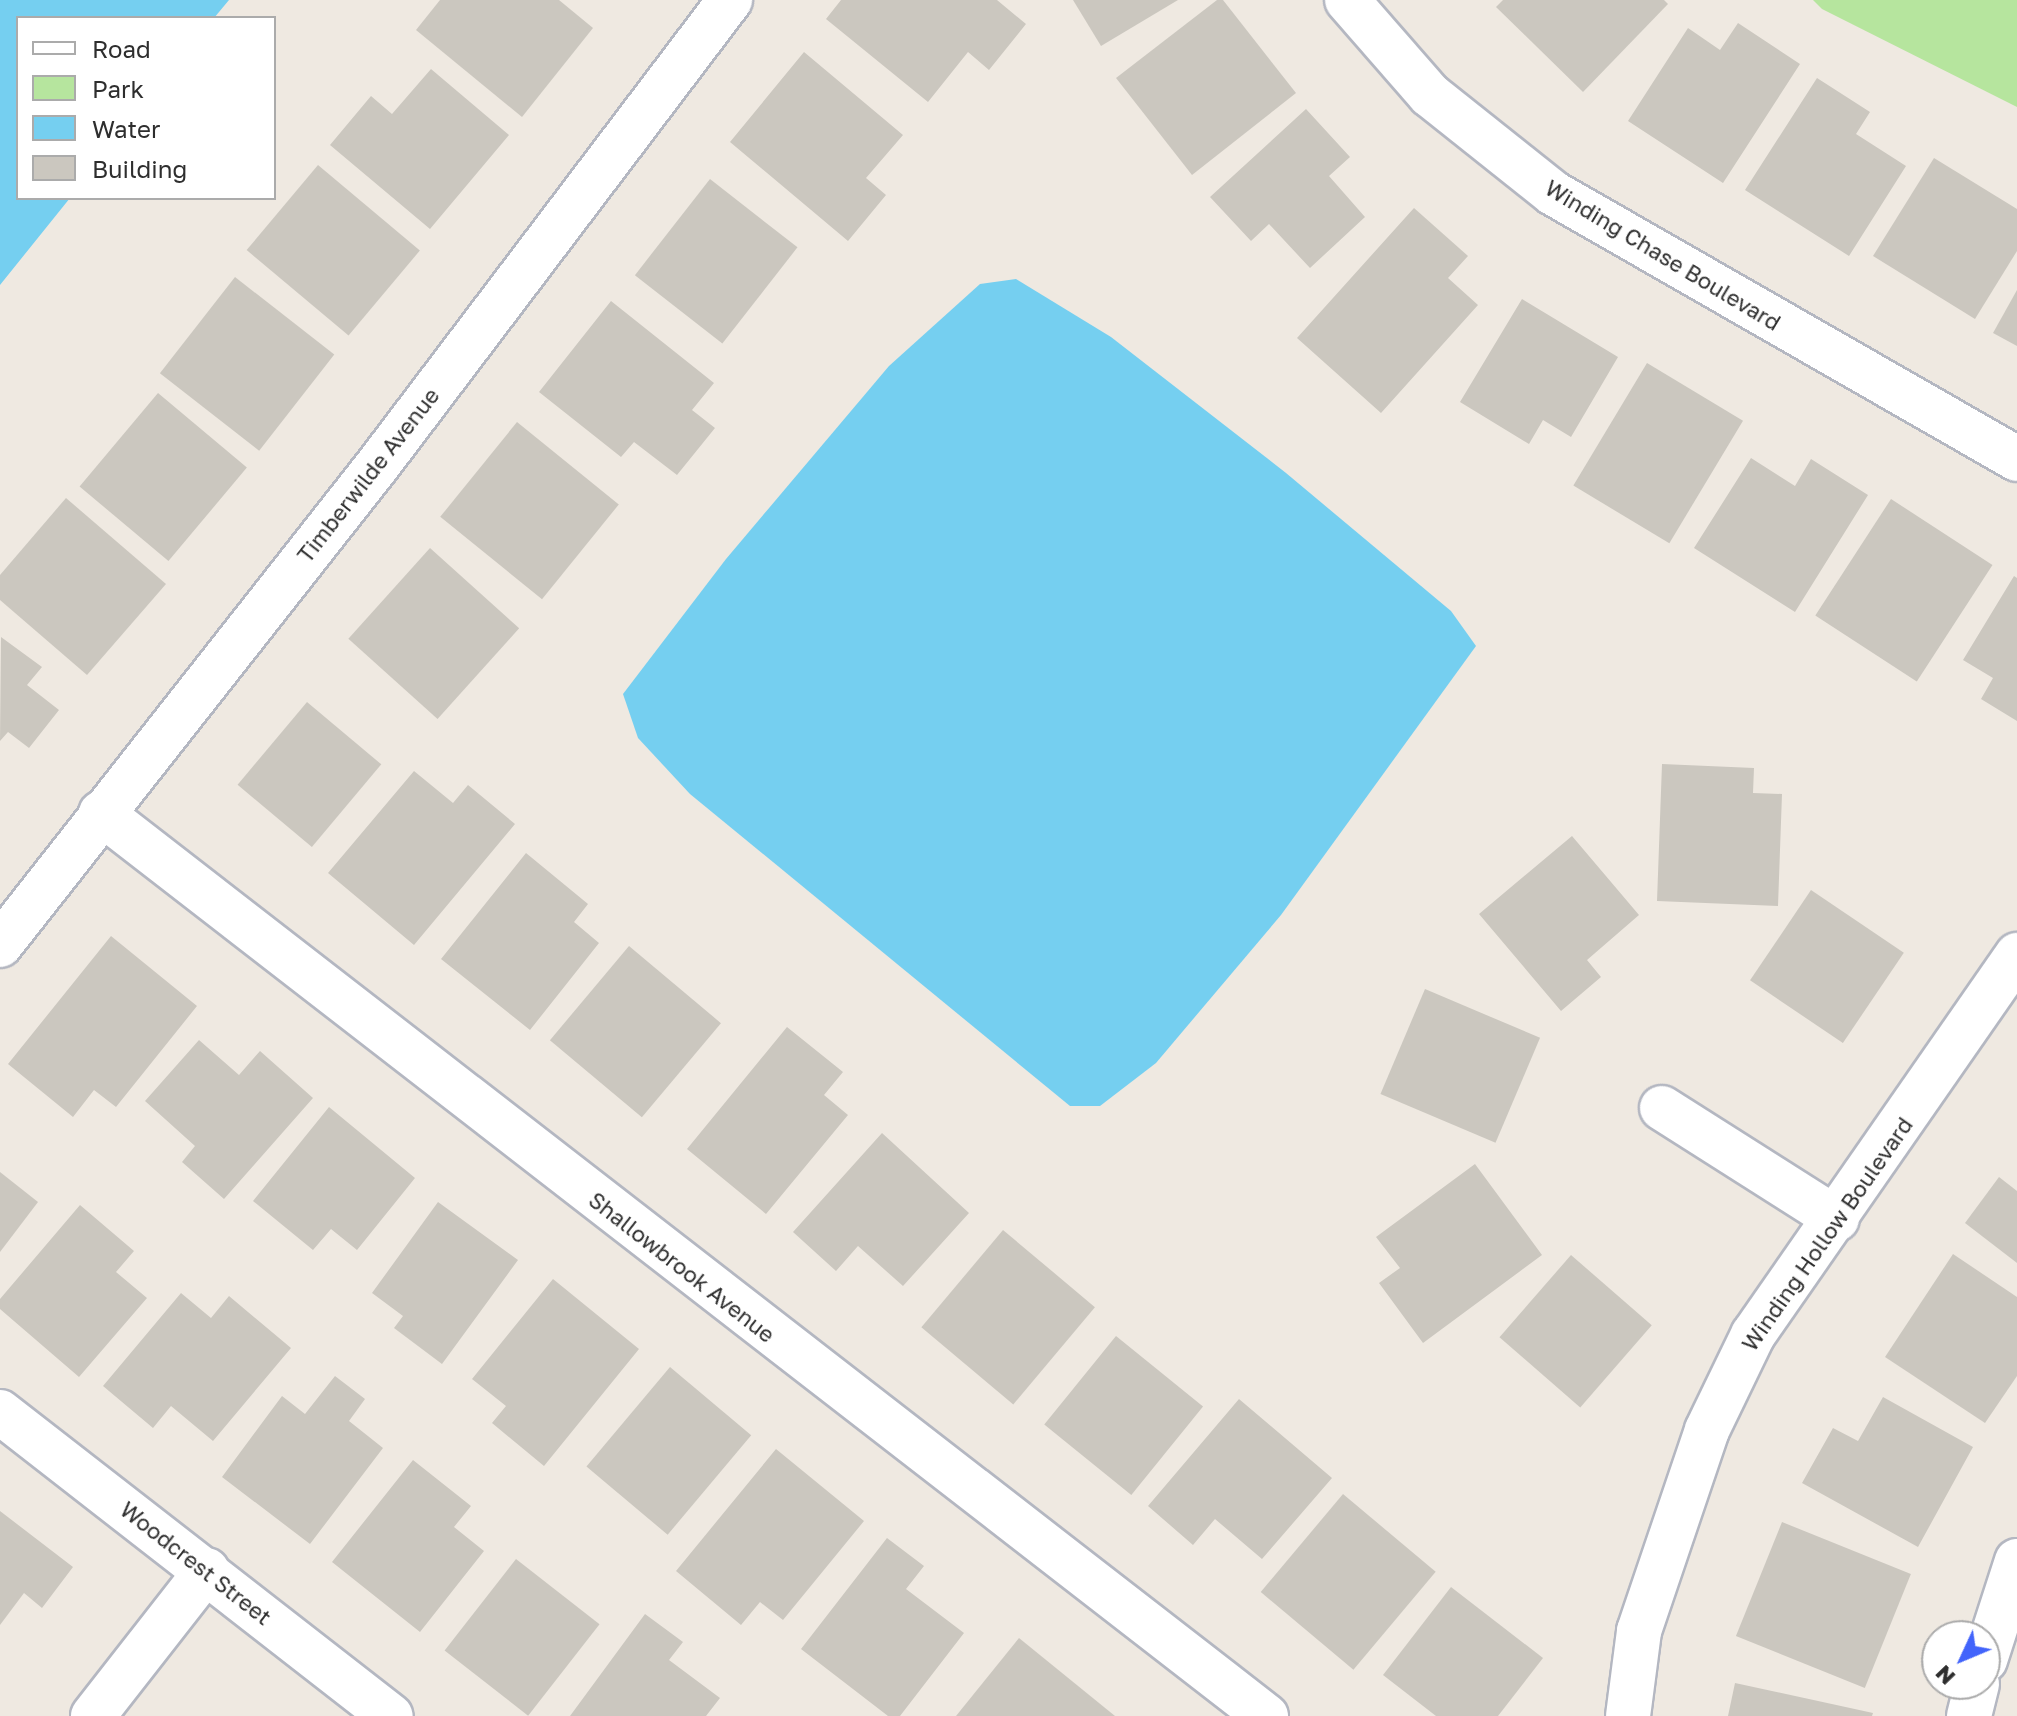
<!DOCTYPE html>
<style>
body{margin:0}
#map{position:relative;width:2017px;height:1716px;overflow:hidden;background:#efe9e1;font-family:"Golos Text",sans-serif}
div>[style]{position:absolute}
.green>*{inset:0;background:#b6e59e}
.water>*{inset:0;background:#75cff0}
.building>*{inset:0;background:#cbc7bf;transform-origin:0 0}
.roads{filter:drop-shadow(2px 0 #b4b7c1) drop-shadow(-2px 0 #b4b7c1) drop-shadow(0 2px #b4b7c1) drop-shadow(0 -2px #b4b7c1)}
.minor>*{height:44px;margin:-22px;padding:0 22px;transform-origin:22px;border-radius:22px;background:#fff}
span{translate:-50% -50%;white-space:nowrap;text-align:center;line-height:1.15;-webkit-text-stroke:6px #fff;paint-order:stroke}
.street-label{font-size:22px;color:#2e2e2e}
.legend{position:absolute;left:16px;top:16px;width:260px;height:184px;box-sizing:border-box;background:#fff;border:2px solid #ababab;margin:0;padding:10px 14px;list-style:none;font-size:24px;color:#2e2e2e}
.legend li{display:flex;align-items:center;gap:16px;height:40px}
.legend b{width:40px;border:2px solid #ababab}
.north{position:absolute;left:1921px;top:1620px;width:80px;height:80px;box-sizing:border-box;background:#fff;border:2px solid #ababab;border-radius:50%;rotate:226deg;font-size:22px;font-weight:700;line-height:32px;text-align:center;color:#2e2e2e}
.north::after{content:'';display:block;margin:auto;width:28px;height:36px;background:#4264fb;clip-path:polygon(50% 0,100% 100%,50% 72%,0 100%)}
</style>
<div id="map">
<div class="green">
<div style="clip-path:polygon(1813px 0,2017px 0,2017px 107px,1822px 9px)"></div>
</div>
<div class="water">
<div style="clip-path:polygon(0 0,229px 0,214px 18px,18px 18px,18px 198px,70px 198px,0 285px)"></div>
<div style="clip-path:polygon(1016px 279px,1111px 337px,1286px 473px,1451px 611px,1476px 646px,1281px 915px,1156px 1063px,1100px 1106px,1070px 1106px,690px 794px,638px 738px,623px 694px,726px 559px,889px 366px,980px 284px)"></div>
</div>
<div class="building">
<div style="clip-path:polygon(440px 0,559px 0,593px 28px,522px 117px,416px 30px)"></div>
<div style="clip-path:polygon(841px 0,997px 0,1026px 24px,989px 70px,968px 52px,928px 102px,826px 19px)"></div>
<div style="clip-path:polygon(1073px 0,1178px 0,1101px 46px)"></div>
<div style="clip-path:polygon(1217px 0,1223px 0,1296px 93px,1192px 175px,1116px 78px)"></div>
<div style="clip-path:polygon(1503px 0,1664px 0,1668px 4px,1583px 92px,1496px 7px)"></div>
<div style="clip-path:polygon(1738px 23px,1800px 64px,1723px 183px,1628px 121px,1688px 28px,1720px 50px)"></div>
<div style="clip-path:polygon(804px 52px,903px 135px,866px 178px,886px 195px,848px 241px,730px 142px)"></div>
<div style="clip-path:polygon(431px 69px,509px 135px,430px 229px,330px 145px,371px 96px,392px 114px)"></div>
<div style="clip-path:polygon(1817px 78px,1870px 112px,1856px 134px,1906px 166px,1849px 256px,1745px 190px)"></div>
<div style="clip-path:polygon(1306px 109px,1350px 157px,1329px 176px,1365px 217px,1310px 268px,1269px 224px,1251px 241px,1210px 197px)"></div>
<div style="clip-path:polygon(1934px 158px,2017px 209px,2017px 251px,1975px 319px,1873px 256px)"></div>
<div style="left:318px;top:165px;width:133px;height:111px;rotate:40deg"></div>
<div style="left:710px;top:179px;width:111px;height:122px;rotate:38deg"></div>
<div style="clip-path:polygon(1414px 208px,1468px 256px,1448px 278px,1478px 305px,1381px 413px,1297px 338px)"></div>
<div style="left:235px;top:277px;width:126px;height:122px;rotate:38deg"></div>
<div style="clip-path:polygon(2017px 290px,2017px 346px,1993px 333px)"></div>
<div style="clip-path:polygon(1522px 299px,1618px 357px,1571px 437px,1543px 420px,1529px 444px,1460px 402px)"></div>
<div style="clip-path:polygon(611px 301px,714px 383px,692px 410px,715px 428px,677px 475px,634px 442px,621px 457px,539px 392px)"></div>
<div style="left:1647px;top:363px;width:112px;height:143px;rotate:31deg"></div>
<div style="left:158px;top:393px;width:116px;height:122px;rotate:40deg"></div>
<div style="left:517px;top:422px;width:131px;height:122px;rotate:39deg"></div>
<div style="clip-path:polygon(1751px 458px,1795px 486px,1811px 459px,1868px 495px,1795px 612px,1694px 548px)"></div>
<div style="clip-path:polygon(66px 498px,166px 584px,87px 675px,0 600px,0 575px)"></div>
<div style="left:1891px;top:499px;width:121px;height:139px;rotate:33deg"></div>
<div style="left:430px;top:548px;width:120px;height:122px;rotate:42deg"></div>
<div style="clip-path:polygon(2014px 576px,2017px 578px,2017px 721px,1981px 699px,1993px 678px,1963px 660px)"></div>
<div style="clip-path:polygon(1px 637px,42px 667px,27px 685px,59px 710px,29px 748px,8px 732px,0 741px)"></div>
<div style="left:307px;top:702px;width:97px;height:108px;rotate:40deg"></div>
<div style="clip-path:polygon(1662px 764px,1754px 768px,1753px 793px,1782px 794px,1778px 906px,1657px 901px)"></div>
<div style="clip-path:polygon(414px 771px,453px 803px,468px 785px,515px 824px,414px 945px,328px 873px)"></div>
<div style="clip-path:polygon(1572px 836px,1639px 915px,1587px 960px,1601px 977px,1561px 1011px,1479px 914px)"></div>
<div style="clip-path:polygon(526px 853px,588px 904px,574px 922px,599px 943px,530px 1030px,441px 959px)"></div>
<div style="left:1811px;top:890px;width:112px;height:109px;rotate:34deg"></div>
<div style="clip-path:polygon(111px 936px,197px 1006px,116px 1107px,94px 1090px,73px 1117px,8px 1064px)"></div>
<div style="left:629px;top:946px;width:120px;height:123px;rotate:40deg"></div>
<div style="left:1425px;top:989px;width:125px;height:114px;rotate:23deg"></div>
<div style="clip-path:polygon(787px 1027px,843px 1072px,824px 1095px,848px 1115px,766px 1214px,687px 1149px)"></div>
<div style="clip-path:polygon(199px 1040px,239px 1075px,260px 1051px,313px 1098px,224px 1199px,182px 1162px,195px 1146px,145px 1101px)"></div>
<div style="clip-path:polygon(329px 1107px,415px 1178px,357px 1250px,331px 1229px,313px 1250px,253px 1201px)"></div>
<div style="clip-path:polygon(882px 1133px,969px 1213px,903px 1286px,858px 1246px,836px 1271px,793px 1232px)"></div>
<div style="clip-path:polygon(1475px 1164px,1542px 1255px,1423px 1343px,1379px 1283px,1400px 1268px,1376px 1237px)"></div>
<div style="clip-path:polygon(0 1172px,38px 1202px,0 1252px)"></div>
<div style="clip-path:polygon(1999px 1177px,2017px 1191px,2017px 1263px,1965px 1223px)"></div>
<div style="clip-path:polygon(438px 1202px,518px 1260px,442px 1364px,394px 1328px,403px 1316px,372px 1293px)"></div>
<div style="clip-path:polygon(80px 1205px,134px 1251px,116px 1272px,147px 1298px,79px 1377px,0 1309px,0 1299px)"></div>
<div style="left:1003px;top:1230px;width:120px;height:127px;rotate:40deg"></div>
<div style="clip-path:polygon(1953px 1254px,2017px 1297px,2017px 1376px,1985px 1423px,1885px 1357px)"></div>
<div style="left:1571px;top:1255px;width:107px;height:109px;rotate:41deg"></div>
<div style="clip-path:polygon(553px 1279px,639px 1349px,544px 1466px,492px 1423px,506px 1406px,472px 1379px)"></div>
<div style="clip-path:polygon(181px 1293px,211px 1318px,229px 1296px,291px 1348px,213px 1441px,171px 1406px,153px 1428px,103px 1386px)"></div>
<div style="left:1116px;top:1336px;width:112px;height:114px;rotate:39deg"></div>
<div style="left:670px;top:1367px;width:106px;height:130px;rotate:40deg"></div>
<div style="clip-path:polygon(335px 1376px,365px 1399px,349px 1421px,383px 1448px,310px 1544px,222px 1477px,282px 1396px,305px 1414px)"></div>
<div style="clip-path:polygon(1883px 1397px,1973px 1447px,1918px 1547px,1802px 1483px,1833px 1428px,1858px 1441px)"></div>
<div style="clip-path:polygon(1239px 1399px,1332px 1478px,1262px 1559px,1215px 1519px,1193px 1545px,1148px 1506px)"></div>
<div style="clip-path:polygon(776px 1449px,864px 1521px,783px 1620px,760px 1602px,741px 1625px,676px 1571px)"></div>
<div style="clip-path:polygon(413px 1460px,471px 1506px,454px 1527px,484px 1551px,420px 1632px,332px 1562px)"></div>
<div style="left:1343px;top:1494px;width:121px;height:128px;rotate:40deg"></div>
<div style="clip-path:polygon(0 1511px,73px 1567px,42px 1608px,24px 1593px,0 1625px)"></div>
<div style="left:1782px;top:1522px;width:139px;height:123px;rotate:22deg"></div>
<div style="clip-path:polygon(887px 1538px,924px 1566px,906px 1589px,964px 1633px,900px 1716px,888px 1716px,801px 1649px)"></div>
<div style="left:516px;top:1559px;width:106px;height:116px;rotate:38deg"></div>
<div style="clip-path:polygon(1451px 1587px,1543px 1658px,1498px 1716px,1436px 1716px,1383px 1675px)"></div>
<div style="clip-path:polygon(645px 1614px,683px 1642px,669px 1660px,720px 1698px,706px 1716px,570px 1716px)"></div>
<div style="clip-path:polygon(1019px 1638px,1115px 1716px,956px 1716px)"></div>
<div style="clip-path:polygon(1735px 1683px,1873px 1713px,1872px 1716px,1728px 1716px)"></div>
</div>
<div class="roads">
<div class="minor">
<div style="left:1347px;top:0;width:126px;rotate:48.9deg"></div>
<div style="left:1430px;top:95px;width:157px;rotate:38.5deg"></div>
<div style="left:1553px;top:193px;width:535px;rotate:29.82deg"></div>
<div style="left:101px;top:813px;width:1474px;rotate:37.78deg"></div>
<div style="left:0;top:945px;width:610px;rotate:-51.8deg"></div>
<div style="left:377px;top:466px;width:585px;rotate:-52.86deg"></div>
<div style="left:1662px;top:1108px;width:207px;rotate:32.4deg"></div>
<div style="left:0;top:1412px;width:495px;rotate:37.9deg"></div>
<div style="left:1985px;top:1660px;width:104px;rotate:-72.1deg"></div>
<div style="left:93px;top:1716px;width:185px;rotate:-52deg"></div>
<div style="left:1628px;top:1716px;width:86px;rotate:-82.6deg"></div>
<div style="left:1639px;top:1631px;width:212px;rotate:-71.3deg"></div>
<div style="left:1707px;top:1430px;width:106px;rotate:-64.2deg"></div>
<div style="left:1753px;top:1335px;width:463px;rotate:-55.2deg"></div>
<div style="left:1969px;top:1716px;width:33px;rotate:-76deg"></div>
</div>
</div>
<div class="street-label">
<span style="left:1663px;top:255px;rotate:31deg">Winding Chase Boulevard</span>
<span style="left:368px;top:475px;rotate:-52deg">Timberwilde Avenue</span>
<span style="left:1827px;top:1234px;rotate:-55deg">Winding Hollow Boulevard</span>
<span style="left:682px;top:1267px;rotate:38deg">Shallowbrook Avenue</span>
<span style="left:196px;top:1563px;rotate:38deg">Woodcrest Street</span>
</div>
<ul class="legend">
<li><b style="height:10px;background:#fff"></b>Road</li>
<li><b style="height:22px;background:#b6e59e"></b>Park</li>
<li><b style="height:22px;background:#75cff0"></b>Water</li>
<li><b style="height:22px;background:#cbc7bf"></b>Building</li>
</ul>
<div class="north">N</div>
</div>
